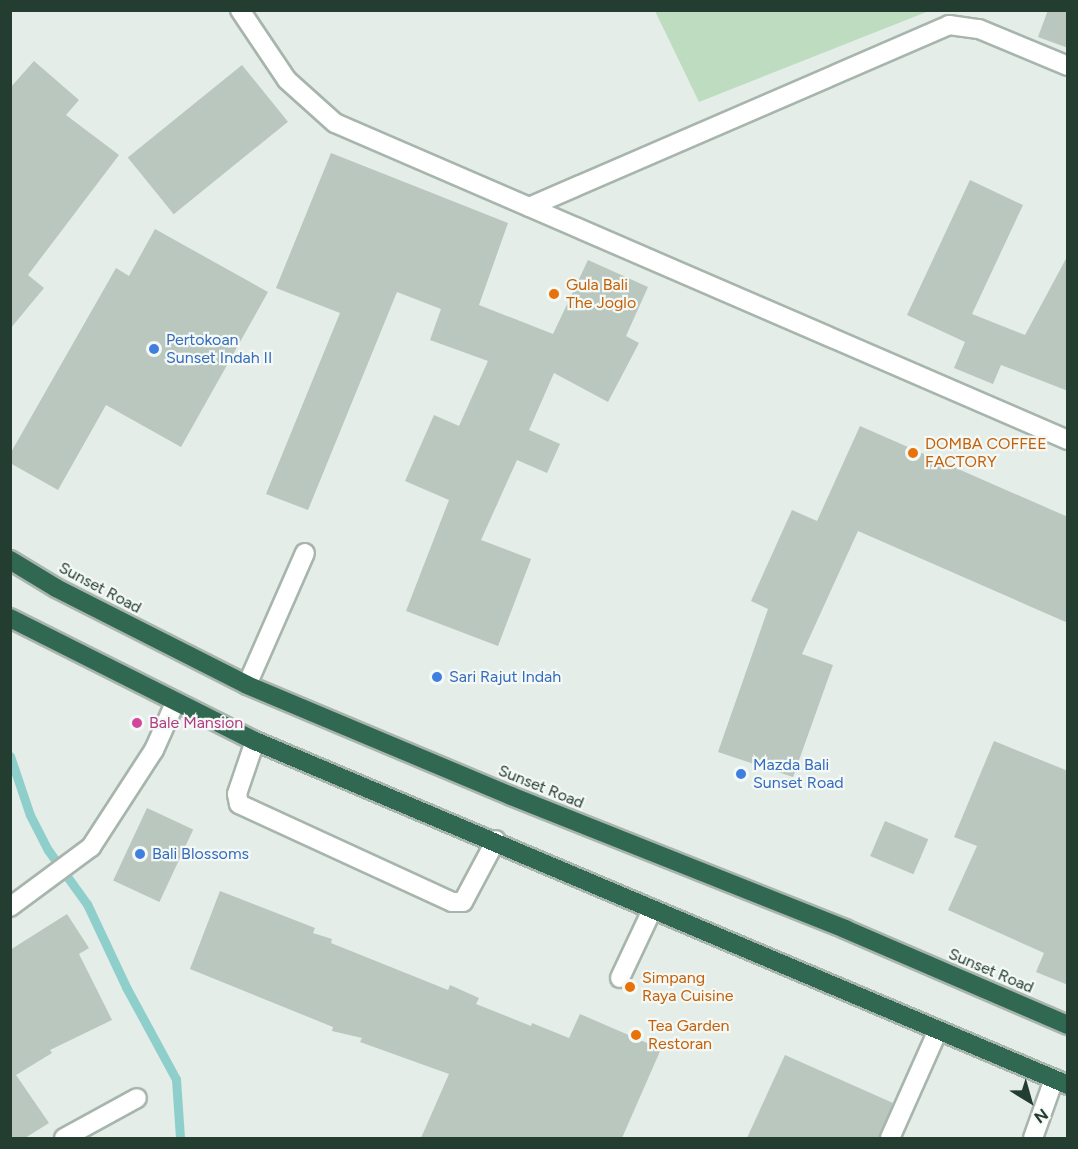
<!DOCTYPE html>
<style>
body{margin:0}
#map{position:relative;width:1078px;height:1149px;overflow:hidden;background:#e4ede7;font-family:Figtree,sans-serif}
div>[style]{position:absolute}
.green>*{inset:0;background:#beddc0}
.stream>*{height:9px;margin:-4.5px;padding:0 4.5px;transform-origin:4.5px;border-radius:4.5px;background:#8fcfcb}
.building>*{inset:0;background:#b9c7bf;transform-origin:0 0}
.roads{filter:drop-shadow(2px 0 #a7b5ad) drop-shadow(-2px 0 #a7b5ad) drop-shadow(0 2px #a7b5ad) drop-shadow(0 -2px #a7b5ad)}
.minor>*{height:18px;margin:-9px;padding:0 9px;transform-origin:9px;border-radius:9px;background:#fff}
.highway>*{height:18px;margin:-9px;padding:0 9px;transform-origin:9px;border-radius:9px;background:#316851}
.dots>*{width:16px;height:16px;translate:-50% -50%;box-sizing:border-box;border:3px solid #f4f9f6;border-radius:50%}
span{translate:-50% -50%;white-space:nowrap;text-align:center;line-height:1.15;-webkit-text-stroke:4.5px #f4f9f6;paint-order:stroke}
.food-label{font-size:16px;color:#c56008}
.left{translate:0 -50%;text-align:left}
.shop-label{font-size:16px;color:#366cbe}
.street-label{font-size:16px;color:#243d31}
.hotel-label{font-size:16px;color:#b23c85}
.frame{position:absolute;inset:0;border:12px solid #243d31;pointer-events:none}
.north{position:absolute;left:1000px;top:1071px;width:60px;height:60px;-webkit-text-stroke:4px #f4f9f6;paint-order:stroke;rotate:143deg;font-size:16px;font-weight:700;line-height:24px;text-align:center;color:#243d31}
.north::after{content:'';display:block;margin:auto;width:21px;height:27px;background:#243d31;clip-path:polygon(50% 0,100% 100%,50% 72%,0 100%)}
</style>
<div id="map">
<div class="green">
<div style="clip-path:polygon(655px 11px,929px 11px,699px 102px)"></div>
</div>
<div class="stream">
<div style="left:10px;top:756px;width:62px;rotate:71.3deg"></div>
<div style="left:30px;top:815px;width:39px;rotate:63deg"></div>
<div style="left:48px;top:850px;width:67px;rotate:54.2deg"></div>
<div style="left:87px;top:904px;width:92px;rotate:64.8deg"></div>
<div style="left:126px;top:987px;width:105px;rotate:61.5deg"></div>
<div style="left:176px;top:1079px;width:59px;rotate:86.1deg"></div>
</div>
<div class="building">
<div style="clip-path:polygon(1048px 10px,1068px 10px,1068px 48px,1038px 37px)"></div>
<div style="clip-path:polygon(34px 61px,79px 100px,66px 115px,119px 155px,28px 275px,44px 288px,10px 329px,10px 88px)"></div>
<div style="left:242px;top:65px;width:73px;height:147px;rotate:51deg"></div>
<div style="clip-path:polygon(331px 153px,508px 223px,479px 305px,553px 334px,588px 260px,648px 287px,626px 336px,639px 343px,608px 402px,554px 373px,529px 430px,560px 444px,547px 473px,517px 460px,481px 540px,531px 559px,498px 646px,406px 611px,449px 500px,405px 481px,434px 415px,459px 426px,488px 361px,430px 340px,441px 309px,397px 292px,308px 510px,266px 494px,340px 313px,276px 288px)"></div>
<div style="clip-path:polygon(970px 180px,1023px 205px,972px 314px,1025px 335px,1068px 255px,1068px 391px,1001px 365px,993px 384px,954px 368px,965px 342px,907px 315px)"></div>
<div style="clip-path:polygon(155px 229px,268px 292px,181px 447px,106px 405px,58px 490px,10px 463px,10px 454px,116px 268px,129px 276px)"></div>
<div style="clip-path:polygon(860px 426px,1068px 517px,1068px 623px,858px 531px,802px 654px,833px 665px,793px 777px,718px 752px,768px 609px,751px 601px,792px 510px,817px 521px)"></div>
<div style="clip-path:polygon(994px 741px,1068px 771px,1068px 985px,1036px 972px,1044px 953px,948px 910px,977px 846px,954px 837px)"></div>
<div style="left:147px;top:808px;width:51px;height:80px;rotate:25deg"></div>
<div style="left:885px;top:821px;width:47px;height:38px;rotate:23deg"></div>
<div style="clip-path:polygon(220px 891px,315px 928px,313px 933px,332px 939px,331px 943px,448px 990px,450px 985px,479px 998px,476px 1004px,531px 1026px,532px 1023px,569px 1038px,580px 1014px,661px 1049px,622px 1138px,421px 1138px,449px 1074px,360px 1042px,362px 1038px,332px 1031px,333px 1027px,190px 969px)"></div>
<div style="clip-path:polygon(67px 914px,89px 948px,79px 954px,112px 1020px,50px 1050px,52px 1053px,16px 1075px,49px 1123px,25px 1138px,10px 1138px,10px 950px)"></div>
<div style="clip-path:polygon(785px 1055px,893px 1103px,879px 1138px,747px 1138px)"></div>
</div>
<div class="roads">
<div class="minor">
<div style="left:240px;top:10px;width:84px;rotate:56.1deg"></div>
<div style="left:287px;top:80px;width:64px;rotate:41.9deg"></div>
<div style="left:335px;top:123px;width:799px;rotate:23.39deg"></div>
<div style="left:529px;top:207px;width:458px;rotate:-23.4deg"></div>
<div style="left:949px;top:25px;width:30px;rotate:8deg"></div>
<div style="left:979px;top:29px;width:96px;rotate:22.6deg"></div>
<div style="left:247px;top:685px;width:144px;rotate:-66.3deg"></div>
<div style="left:255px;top:741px;width:56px;rotate:108.8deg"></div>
<div style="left:237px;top:794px;width:10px;rotate:79deg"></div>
<div style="left:239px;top:804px;width:234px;rotate:24.7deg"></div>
<div style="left:452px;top:902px;width:11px"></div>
<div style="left:463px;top:902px;width:70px;rotate:-62deg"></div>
<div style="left:10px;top:907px;width:101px;rotate:-36.5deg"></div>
<div style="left:91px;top:847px;width:116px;rotate:-57deg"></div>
<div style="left:154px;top:750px;width:51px;rotate:-65.9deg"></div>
<div style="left:620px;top:978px;width:73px;rotate:-64.8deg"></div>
<div style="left:64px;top:1138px;width:83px;rotate:-28.7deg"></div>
<div style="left:890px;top:1138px;width:118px;rotate:-66deg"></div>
<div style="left:1033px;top:1138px;width:63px;rotate:-70.4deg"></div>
</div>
<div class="highway">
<div style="left:10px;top:560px;width:54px;rotate:31.3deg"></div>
<div style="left:56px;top:588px;width:214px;rotate:26.9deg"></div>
<div style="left:247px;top:685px;width:286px;rotate:22.8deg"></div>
<div style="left:511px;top:796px;width:360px;rotate:21.7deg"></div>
<div style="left:845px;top:929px;width:243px;rotate:23.3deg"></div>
<div style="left:10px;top:618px;width:274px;rotate:26.7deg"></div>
<div style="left:255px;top:741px;width:883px;rotate:22.93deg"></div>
</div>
</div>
<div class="dots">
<div style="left:554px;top:294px;background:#e8710a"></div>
<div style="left:154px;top:349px;background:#3f7fe0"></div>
<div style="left:913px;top:453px;background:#e8710a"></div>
<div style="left:437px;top:677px;background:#3f7fe0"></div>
<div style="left:137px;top:723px;background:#d1479c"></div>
<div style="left:741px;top:774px;background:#3f7fe0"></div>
<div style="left:140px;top:854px;background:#3f7fe0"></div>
<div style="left:630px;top:987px;background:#e8710a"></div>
<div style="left:636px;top:1035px;background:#e8710a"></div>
</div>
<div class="food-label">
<span class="left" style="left:566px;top:294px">Gula Bali<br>The Joglo</span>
<span class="left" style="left:925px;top:453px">DOMBA COFFEE<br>FACTORY</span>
<span class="left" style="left:642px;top:987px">Simpang<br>Raya Cuisine</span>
<span class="left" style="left:648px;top:1035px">Tea Garden<br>Restoran</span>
</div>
<div class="shop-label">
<span class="left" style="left:166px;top:349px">Pertokoan<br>Sunset Indah II</span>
<span class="left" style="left:449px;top:677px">Sari Rajut Indah</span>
<span class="left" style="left:753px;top:774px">Mazda Bali<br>Sunset Road</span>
<span class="left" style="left:152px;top:854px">Bali Blossoms</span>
</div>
<div class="street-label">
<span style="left:100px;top:588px;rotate:28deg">Sunset Road</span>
<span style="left:541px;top:787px;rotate:22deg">Sunset Road</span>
<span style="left:991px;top:971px;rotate:23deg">Sunset Road</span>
</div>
<div class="hotel-label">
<span class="left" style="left:149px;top:723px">Bale Mansion</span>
</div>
<div class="frame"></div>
<div class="north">N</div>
</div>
